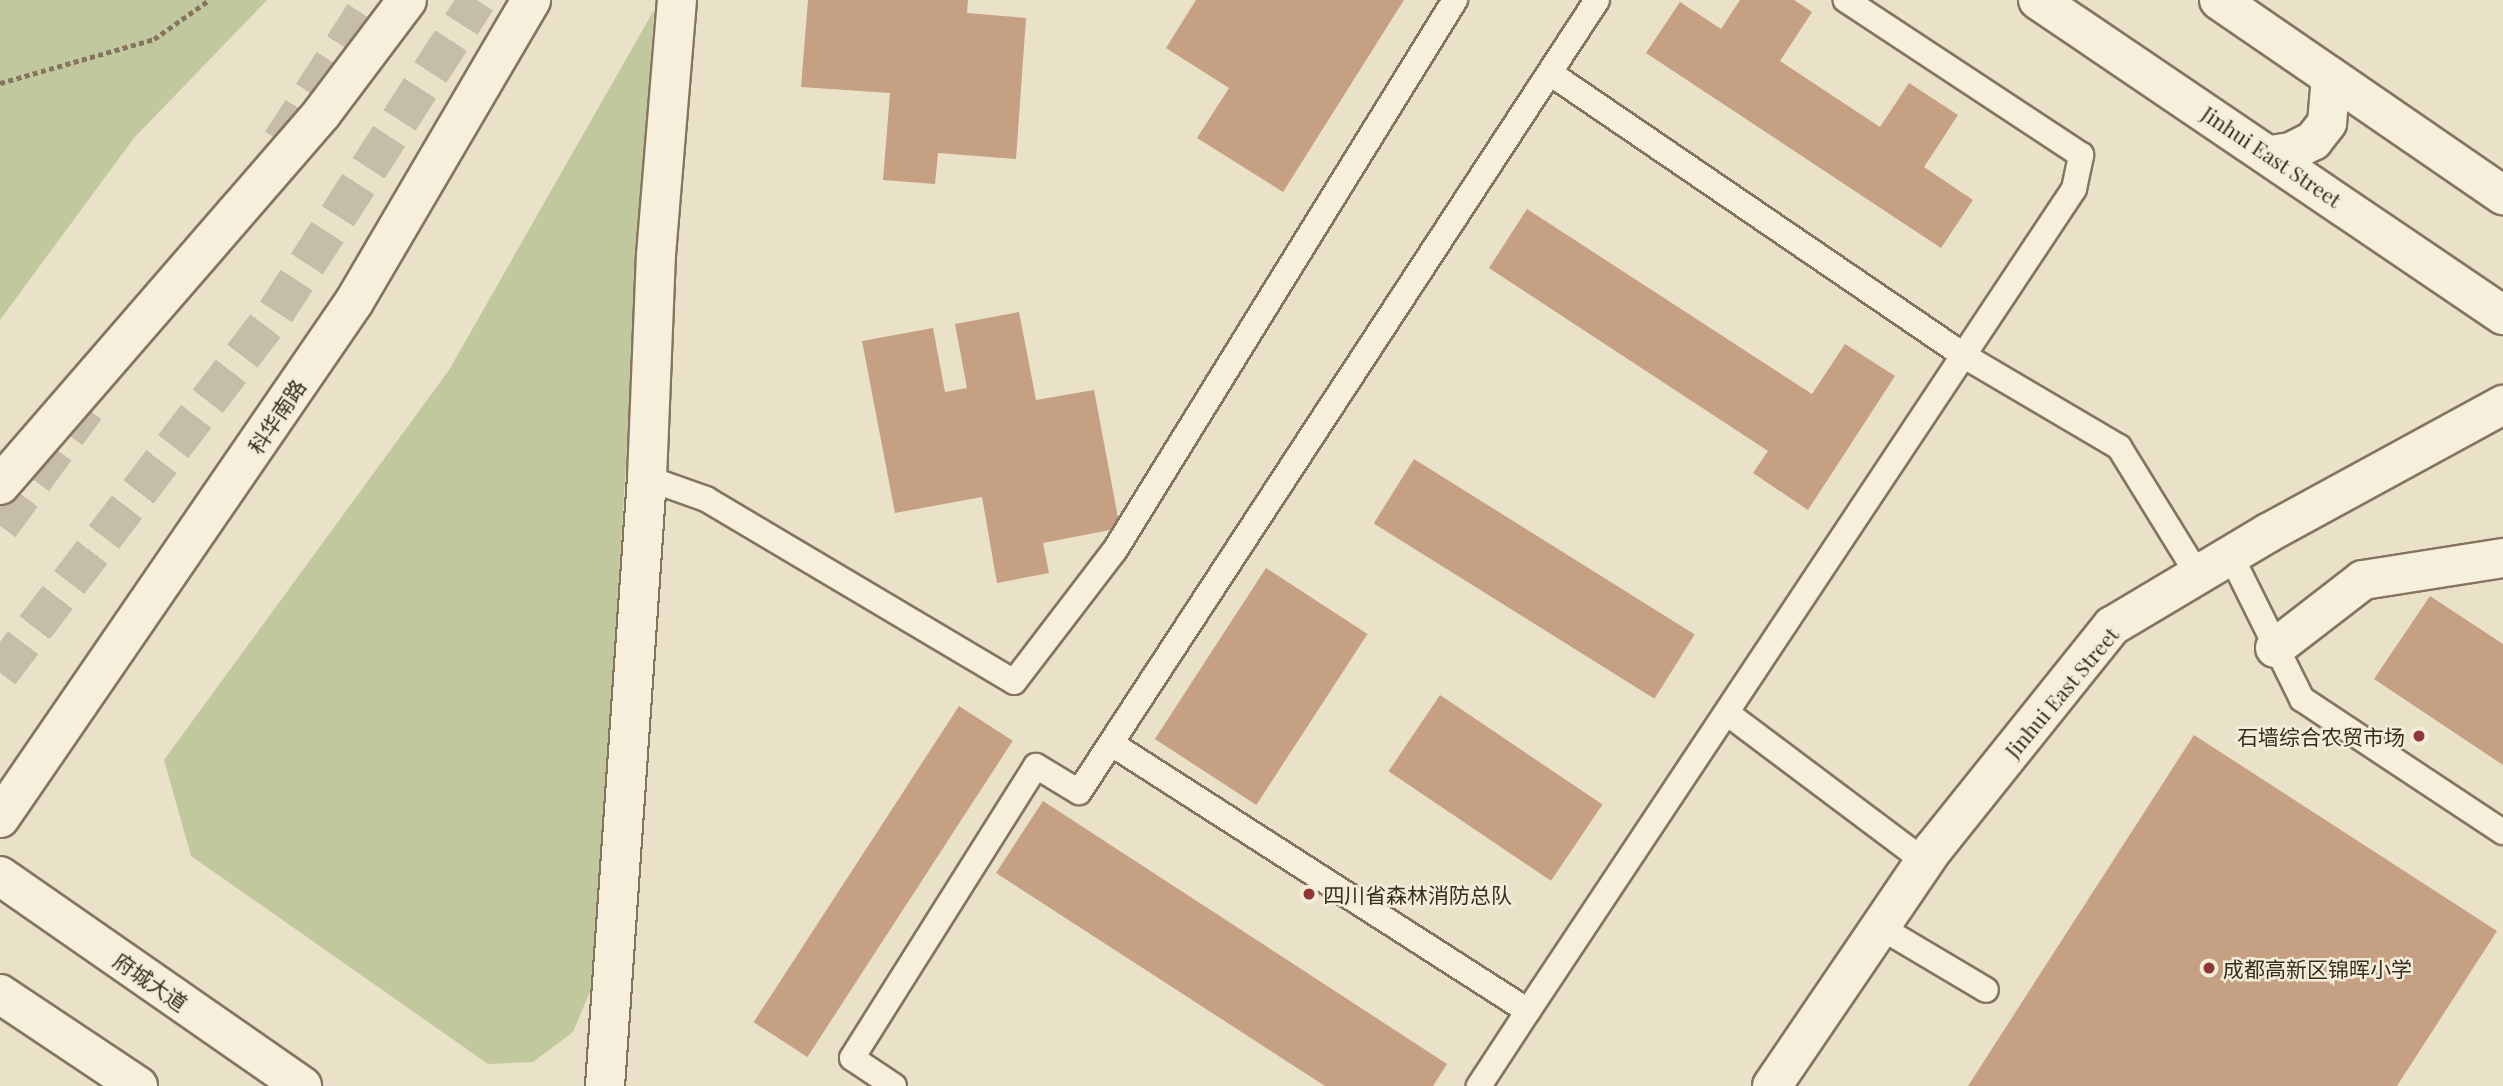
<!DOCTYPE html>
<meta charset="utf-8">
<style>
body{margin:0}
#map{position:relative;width:2503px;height:1086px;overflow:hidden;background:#eae1c9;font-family:"Playfair Display","Noto Sans SC",serif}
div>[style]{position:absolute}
.green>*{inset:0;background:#c2c89e}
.building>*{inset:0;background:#c5a083;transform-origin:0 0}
.trunk-tunnel>*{height:38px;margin-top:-19px;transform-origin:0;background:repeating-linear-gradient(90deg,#c6bda7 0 38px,transparent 0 57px)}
.path>*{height:4.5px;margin-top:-2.25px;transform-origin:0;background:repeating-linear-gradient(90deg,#85755f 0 5px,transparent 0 8.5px)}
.roads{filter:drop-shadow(2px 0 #85755f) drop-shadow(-2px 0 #85755f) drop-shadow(0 2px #85755f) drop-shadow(0 -2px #85755f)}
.service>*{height:24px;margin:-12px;padding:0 12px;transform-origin:12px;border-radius:12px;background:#f6efdc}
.minor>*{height:38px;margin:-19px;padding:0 19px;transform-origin:19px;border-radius:19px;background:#f6efdc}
.tertiary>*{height:38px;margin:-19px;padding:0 19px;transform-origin:19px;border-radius:19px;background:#f6efdc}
.secondary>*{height:38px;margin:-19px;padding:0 19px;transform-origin:19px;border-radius:19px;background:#f6efdc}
.dots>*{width:19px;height:19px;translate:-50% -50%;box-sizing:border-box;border:4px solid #f3ecd8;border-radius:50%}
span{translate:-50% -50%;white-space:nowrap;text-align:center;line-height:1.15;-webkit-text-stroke:5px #f3ecd8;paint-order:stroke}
.street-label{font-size:21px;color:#372c21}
.poi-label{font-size:21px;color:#372c21}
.right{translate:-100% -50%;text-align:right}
.left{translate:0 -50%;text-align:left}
</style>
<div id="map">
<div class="green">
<div style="clip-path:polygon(0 0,267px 0,134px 138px,0 320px)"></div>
<div style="clip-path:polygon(654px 10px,594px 982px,573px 1032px,533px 1062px,488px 1064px,191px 856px,164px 760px,449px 370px)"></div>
</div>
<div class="building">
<div style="clip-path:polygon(808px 0,968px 0,967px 13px,1026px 18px,1016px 159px,938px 153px,935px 184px,883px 180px,890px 93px,801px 87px)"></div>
<div style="clip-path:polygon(1196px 0,1404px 0,1283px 192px,1197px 138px,1229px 88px,1166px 48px)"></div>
<div style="clip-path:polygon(1740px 0,1794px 0,1812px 12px,1780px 61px,1880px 127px,1909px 83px,1958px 115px,1924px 167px,1973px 200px,1941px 248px,1646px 53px,1680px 2px,1721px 29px)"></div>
<div style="clip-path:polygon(1527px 209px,1812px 394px,1845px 344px,1895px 376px,1808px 510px,1753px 473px,1768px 451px,1489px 268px)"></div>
<div style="clip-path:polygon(1019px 312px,1036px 400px,1094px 390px,1120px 528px,1043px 543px,1049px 573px,997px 583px,982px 497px,895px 513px,862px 341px,933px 328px,945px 392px,967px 388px,955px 324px)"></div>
<div style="left:1414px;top:459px;width:331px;height:76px;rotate:32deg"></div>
<div style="left:1266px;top:568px;width:121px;height:204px;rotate:33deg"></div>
<div style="clip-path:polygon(2430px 596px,2503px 644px,2503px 765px,2374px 679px)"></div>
<div style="left:1440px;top:695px;width:196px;height:92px;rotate:34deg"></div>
<div style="left:959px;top:706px;width:64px;height:377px;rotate:33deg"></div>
<div style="clip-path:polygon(2194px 735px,2497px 931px,2397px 1086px,1968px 1086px)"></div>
<div style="clip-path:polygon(1043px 801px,1447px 1064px,1433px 1086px,1325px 1086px,996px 873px)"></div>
</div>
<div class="trunk-tunnel">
<div style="left:281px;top:142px;width:169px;rotate:-57.1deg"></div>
<div style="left:0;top:526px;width:146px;rotate:-53.9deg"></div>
<div style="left:0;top:673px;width:454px;rotate:-52.6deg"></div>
<div style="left:276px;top:312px;width:371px;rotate:-57.2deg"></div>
</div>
<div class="path">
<div style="left:0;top:83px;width:160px;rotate:-15.9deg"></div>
<div style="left:154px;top:39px;width:67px;rotate:-35.3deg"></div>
</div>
<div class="roads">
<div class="service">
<div style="left:1550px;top:73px;width:504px;rotate:34.32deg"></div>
<div style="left:1966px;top:357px;width:178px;rotate:30.5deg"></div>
<div style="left:2119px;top:447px;width:150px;rotate:58.3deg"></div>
<div style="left:647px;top:478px;width:63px;rotate:19.6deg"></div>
<div style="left:706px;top:499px;width:358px;rotate:30.7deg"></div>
<div style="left:1014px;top:682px;width:166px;rotate:-52.6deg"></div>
<div style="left:1115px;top:550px;width:647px;rotate:-58.28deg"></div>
<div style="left:2231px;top:556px;width:160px;rotate:63.6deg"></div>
<div style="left:2302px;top:699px;width:241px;rotate:33.5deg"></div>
<div style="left:1727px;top:713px;width:246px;rotate:36.9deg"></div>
<div style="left:1112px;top:744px;width:494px;rotate:32.7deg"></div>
<div style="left:1528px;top:1011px;width:90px;rotate:123.2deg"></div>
<div style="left:1880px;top:927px;width:123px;rotate:30.7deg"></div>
<div style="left:1528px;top:1011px;width:987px;rotate:-56.41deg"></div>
<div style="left:2074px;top:189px;width:35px;rotate:-78deg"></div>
<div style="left:2081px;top:155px;width:282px;rotate:-146.6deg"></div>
<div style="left:894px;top:1086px;width:50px;rotate:-146.3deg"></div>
<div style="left:852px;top:1058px;width:345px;rotate:-57.8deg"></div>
<div style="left:1036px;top:766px;width:50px;rotate:31.2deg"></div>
<div style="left:1079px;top:792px;width:946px;rotate:-56.81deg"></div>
</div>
<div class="minor">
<div style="left:2275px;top:648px;width:111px;rotate:-37.7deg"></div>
<div style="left:2363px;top:580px;width:142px;rotate:-8.9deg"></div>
<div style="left:1772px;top:1086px;width:288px;rotate:-55.8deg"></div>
<div style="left:1934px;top:848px;width:285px;rotate:-51.3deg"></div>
<div style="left:2112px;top:626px;width:182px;rotate:-30.8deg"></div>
<div style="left:2268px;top:533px;width:268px;rotate:-28.6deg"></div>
</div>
<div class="tertiary">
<div style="left:2038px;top:0;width:562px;rotate:34.11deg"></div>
<div style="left:2219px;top:0;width:345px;rotate:34.5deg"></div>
<div style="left:2270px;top:155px;width:21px;rotate:-8deg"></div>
<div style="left:2291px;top:152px;width:25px;rotate:-27deg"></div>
<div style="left:2313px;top:141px;width:23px;rotate:-52deg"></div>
<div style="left:2327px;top:123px;width:46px;rotate:-85deg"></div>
<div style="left:605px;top:1086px;width:609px;rotate:-86.05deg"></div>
<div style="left:647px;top:478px;width:223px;rotate:-87.7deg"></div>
<div style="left:656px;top:255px;width:256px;rotate:-85.3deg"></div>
</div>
<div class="secondary">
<div style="left:0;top:485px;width:492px;rotate:-49.1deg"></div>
<div style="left:322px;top:113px;width:141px;rotate:-53deg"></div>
<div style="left:0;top:818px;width:626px;rotate:-55.55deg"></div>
<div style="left:354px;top:302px;width:350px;rotate:-59.6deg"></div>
<div style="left:0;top:876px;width:368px;rotate:34.8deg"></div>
<div style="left:0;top:994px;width:166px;rotate:33.7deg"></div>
</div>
</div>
<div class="dots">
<div style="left:2419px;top:736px;background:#8e3735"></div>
<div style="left:1309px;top:894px;background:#8e3735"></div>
<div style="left:2209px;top:968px;background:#8e3735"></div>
</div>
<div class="street-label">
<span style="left:2272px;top:156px;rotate:34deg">Jinhui East Street</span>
<span style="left:276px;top:416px;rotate:-56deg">科华南路</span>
<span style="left:2061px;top:692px;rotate:-50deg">Jinhui East Street</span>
<span style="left:151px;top:981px;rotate:35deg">府城大道</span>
</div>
<div class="poi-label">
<span class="right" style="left:2405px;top:736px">石墙综合农贸市场</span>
<span class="left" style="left:1323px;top:894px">四川省森林消防总队</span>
<span class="left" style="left:2223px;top:968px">成都高新区锦晖小学</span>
</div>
</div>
